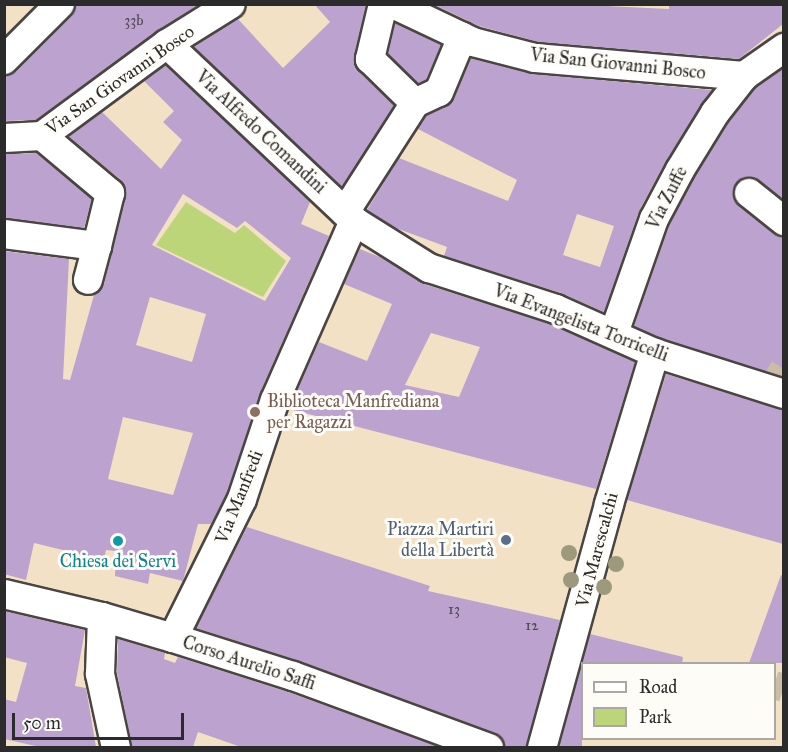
<!DOCTYPE html>
<meta charset="utf-8">
<style>
body{margin:0}
#map{position:relative;width:788px;height:752px;overflow:hidden;background:#f2e1c4;font-family:"IM FELL Great Primer",serif}
div>[style]{position:absolute}
.green>*{inset:0;background:#bdd579}
.building>*{inset:0;background:#bca3cf}
.minor-tunnel>*{height:28px;margin-top:-14px;transform-origin:0;background:repeating-linear-gradient(90deg,#cabda5 0 28px,transparent 0 42px)}
.roads{filter:drop-shadow(2px 0 #494642) drop-shadow(-2px 0 #494642) drop-shadow(0 2px #494642) drop-shadow(0 -2px #494642)}
.minor>*{height:28px;margin:-14px;padding:0 14px;transform-origin:14px;border-radius:14px;background:#fff}
.trees>*{width:16px;height:16px;margin:-8px;border-radius:50%;background:#9d997c}
.dots>*{width:16px;height:16px;translate:-50% -50%;box-sizing:border-box;border:3px solid #fdfcf7;border-radius:50%}
span{translate:-50% -50%;white-space:nowrap;text-align:center;line-height:1.15;-webkit-text-stroke:6px #fdfcf7;paint-order:stroke}
.number-label{font-size:15px;color:#4f4954}
.number-label span{-webkit-text-stroke-width:0}
.street-label{font-size:18px;color:#2b2b2b}
.education-label{font-size:18px;color:#785e54}
.left{translate:0 -50%;text-align:left}
.service-label{font-size:18px;color:#4e5e75}
.right{translate:-100% -50%;text-align:right}
.culture-label{font-size:18px;color:#0d838f}
.frame{position:absolute;inset:0;border:6px solid #2b2b2b;pointer-events:none}
.legend{position:absolute;left:581px;top:662px;width:195px;height:78px;box-sizing:border-box;background:#fdfcf7;border:2px solid #a9a8a5;margin:0;padding:8px 10px;list-style:none;font-size:18px;color:#2b2b2b}
.legend li{display:flex;align-items:center;gap:12px;height:30px}
.legend b{width:30px;border:2px solid #a9a8a5}
.scale{position:absolute;left:12px;top:713px;width:172px;height:27px;box-sizing:border-box;border:3px solid #2b2b2b;border-top:0;padding-left:8px;font-size:18px;line-height:21px;white-space:nowrap;color:#2b2b2b;-webkit-text-stroke:4px #fdfcf7;paint-order:stroke}
</style>
<div id="map">
<div class="green">
<div style="clip-path:polygon(186px 202px,235px 233px,244px 225px,286px 261px,263px 297px,156px 245px)"></div>
</div>
<div class="building">
<div style="clip-path:polygon(76px 4px,196px 6px,157px 31px,36px 120px,4px 121px,4px 76px,16px 72px,72px 16px)"></div>
<div style="clip-path:polygon(314px 4px,366px 4px,354px 63px,358px 71px,394px 105px,342px 187px,194px 47px,238px 19px,283px 68px,330px 22px)"></div>
<div style="clip-path:polygon(433px 4px,563px 4px,669px 9px,669px 4px,783px 4px,783px 24px,739px 59px,538px 42px,479px 26px)"></div>
<div style="clip-path:polygon(395px 23px,441px 45px,426px 80px,418px 83px,388px 54px)"></div>
<div style="clip-path:polygon(evenodd,471px 58px,534px 74px,712px 90px,666px 161px,639px 211px,604px 312px,561px 293px,444px 256px,447px 247px,396px 228px,367px 210px,399px 158px,508px 201px,517px 180px,418px 129px,426px 116px,446px 107px,454px 99px,471px 58px,577px 214px,614px 226px,600px 267px,563px 255px,577px 214px)"></div>
<div style="clip-path:polygon(evenodd,166px 65px,310px 202px,301px 224px,329px 236px,260px 393px,227px 493px,211px 524px,198px 524px,183px 581px,150px 573px,148px 584px,115px 576px,116px 551px,106px 550px,104px 560px,34px 543px,26px 580px,4px 574px,4px 251px,69px 259px,63px 379px,70px 380px,94px 295px,104px 284px,126px 196px,125px 187px,121px 180px,69px 137px,102px 112px,161px 169px,182px 140px,163px 122px,174px 111px,144px 81px,166px 65px,183px 194px,237px 228px,245px 221px,291px 258px,265px 301px,152px 245px,183px 194px,166px 65px,150px 297px,206px 314px,192px 362px,136px 345px,150px 297px,166px 65px,123px 417px,193px 433px,173px 495px,108px 479px,123px 417px)"></div>
<div style="clip-path:polygon(783px 68px,783px 199px,752px 177px,744px 177px,737px 182px,733px 191px,739px 206px,774px 234px,783px 237px,783px 377px,661px 338px,634px 326px,669px 226px,694px 178px,729px 122px,755px 88px)"></div>
<div style="clip-path:polygon(36px 153px,92px 199px,84px 228px,4px 218px,4px 154px)"></div>
<div style="clip-path:polygon(evenodd,360px 249px,382px 258px,424px 284px,550px 324px,635px 362px,596px 489px,289px 409px,319px 342px,367px 361px,392px 304px,344px 284px,360px 249px,431px 333px,480px 347px,459px 397px,405px 385px,431px 333px)"></div>
<div style="clip-path:polygon(666px 374px,783px 410px,783px 544px,627px 500px)"></div>
<div style="clip-path:polygon(247px 527px,430px 586px,428px 591px,560px 620px,526px 747px,505px 747px,502px 738px,495px 733px,299px 661px,196px 628px)"></div>
<div style="clip-path:polygon(781px 575px,783px 576px,783px 663px,749px 663px)"></div>
<div style="clip-path:polygon(4px 611px,85px 630px,75px 686px,86px 688px,96px 747px,40px 747px,4px 739px,4px 699px,16px 702px,27px 663px,4px 657px)"></div>
<div style="clip-path:polygon(590px 634px,683px 657px,682px 663px,582px 663px,582px 747px,559px 747px)"></div>
<div style="clip-path:polygon(118px 639px,165px 653px,164px 659px,175px 663px,178px 657px,288px 692px,440px 747px,241px 747px,198px 732px,193px 747px,132px 747px,117px 673px)"></div>
</div>
<div class="minor-tunnel">
<div style="left:777px;top:380px;width:13px;rotate:-58deg"></div>
<div style="left:774px;top:685px;width:10px;rotate:17deg"></div>
</div>
<div class="roads">
<div class="minor">
<div style="left:383px;top:4px;width:57px;rotate:103.3deg"></div>
<div style="left:370px;top:59px;width:63px;rotate:44.4deg"></div>
<div style="left:393px;top:4px;width:89px;rotate:25.4deg"></div>
<div style="left:473px;top:42px;width:64px;rotate:14.5deg"></div>
<div style="left:535px;top:58px;width:210px;rotate:4.9deg"></div>
<div style="left:167px;top:44px;width:257px;rotate:43.4deg"></div>
<div style="left:354px;top:221px;width:89px;rotate:32.1deg"></div>
<div style="left:429px;top:268px;width:133px;rotate:17.9deg"></div>
<div style="left:556px;top:309px;width:108px;rotate:24deg"></div>
<div style="left:655px;top:353px;width:135px;rotate:17.6deg"></div>
<div style="left:4px;top:60px;width:79px;rotate:-45deg"></div>
<div style="left:42px;top:136px;width:89px;rotate:40deg"></div>
<div style="left:110px;top:193px;width:55px;rotate:103.8deg"></div>
<div style="left:4px;top:138px;width:38px;rotate:-3deg"></div>
<div style="left:42px;top:136px;width:155px;rotate:-36.4deg"></div>
<div style="left:167px;top:44px;width:75px;rotate:-32deg"></div>
<div style="left:749px;top:193px;width:45px;rotate:38.7deg"></div>
<div style="left:345px;top:212px;width:130px;rotate:-57.3deg"></div>
<div style="left:415px;top:103px;width:26px;rotate:-25deg"></div>
<div style="left:439px;top:92px;width:60px;rotate:-67.3deg"></div>
<div style="left:4px;top:234px;width:94px;rotate:7.4deg"></div>
<div style="left:97px;top:246px;width:35px;rotate:105deg"></div>
<div style="left:614px;top:333px;width:121px;rotate:-70.7deg"></div>
<div style="left:654px;top:219px;width:55px;rotate:-62deg"></div>
<div style="left:680px;top:170px;width:67px;rotate:-58.4deg"></div>
<div style="left:715px;top:113px;width:47px;rotate:-51.9deg"></div>
<div style="left:744px;top:76px;width:49px;rotate:-35deg"></div>
<div style="left:4px;top:594px;width:101px;rotate:13.2deg"></div>
<div style="left:102px;top:617px;width:74px;rotate:16.5deg"></div>
<div style="left:173px;top:638px;width:126px;rotate:17.6deg"></div>
<div style="left:293px;top:676px;width:209px;rotate:20.2deg"></div>
<div style="left:102px;top:617px;width:57px;rotate:92deg"></div>
<div style="left:100px;top:674px;width:76px;rotate:77.8deg"></div>
<div style="left:173px;top:638px;width:155px;rotate:-63.6deg"></div>
<div style="left:242px;top:499px;width:104px;rotate:-71.6deg"></div>
<div style="left:275px;top:400px;width:196px;rotate:-66.2deg"></div>
<div style="left:542px;top:748px;width:253px;rotate:-74.6deg"></div>
<div style="left:609px;top:504px;width:158px;rotate:-73.1deg"></div>
</div>
</div>
<div class="trees">
<div style="left:569px;top:553px"></div>
<div style="left:616px;top:564px"></div>
<div style="left:571px;top:580px"></div>
<div style="left:604px;top:587px"></div>
</div>
<div class="dots">
<div style="left:255px;top:412px;background:#8d6e63"></div>
<div style="left:506px;top:540px;background:#5c6f8a"></div>
<div style="left:118px;top:541px;background:#0f9aa8"></div>
</div>
<div class="number-label">
<span style="left:134px;top:21px">33b</span>
<span style="left:454px;top:610px">13</span>
<span style="left:532px;top:626px">12</span>
</div>
<div class="street-label">
<span style="left:618px;top:64px;rotate:6deg">Via San Giovanni Bosco</span>
<span style="left:120px;top:80px;rotate:-35deg">Via San Giovanni Bosco</span>
<span style="left:261px;top:132px;rotate:43deg">Via Alfredo Comandini</span>
<span style="left:667px;top:198px;rotate:-63deg">Via Zuffe</span>
<span style="left:581px;top:323px;rotate:21deg">Via Evangelista Torricelli</span>
<span style="left:239px;top:497px;rotate:-68deg">Via Manfredi</span>
<span style="left:597px;top:550px;rotate:-75deg">Via Marescalchi</span>
<span style="left:249px;top:663px;rotate:18deg">Corso Aurelio Saffi</span>
</div>
<div class="education-label">
<span class="left" style="left:267px;top:412px">Biblioteca Manfrediana<br>per Ragazzi</span>
</div>
<div class="service-label">
<span class="right" style="left:494px;top:540px">Piazza Martiri<br>della Libertà</span>
</div>
<div class="culture-label">
<span style="left:118px;top:561px">Chiesa dei Servi</span>
</div>
<div class="frame"></div>
<ul class="legend">
<li><b style="height:8px;background:#fff"></b>Road</li>
<li><b style="height:16px;background:#bdd579"></b>Park</li>
</ul>
<div class="scale">50 m</div>
</div>
